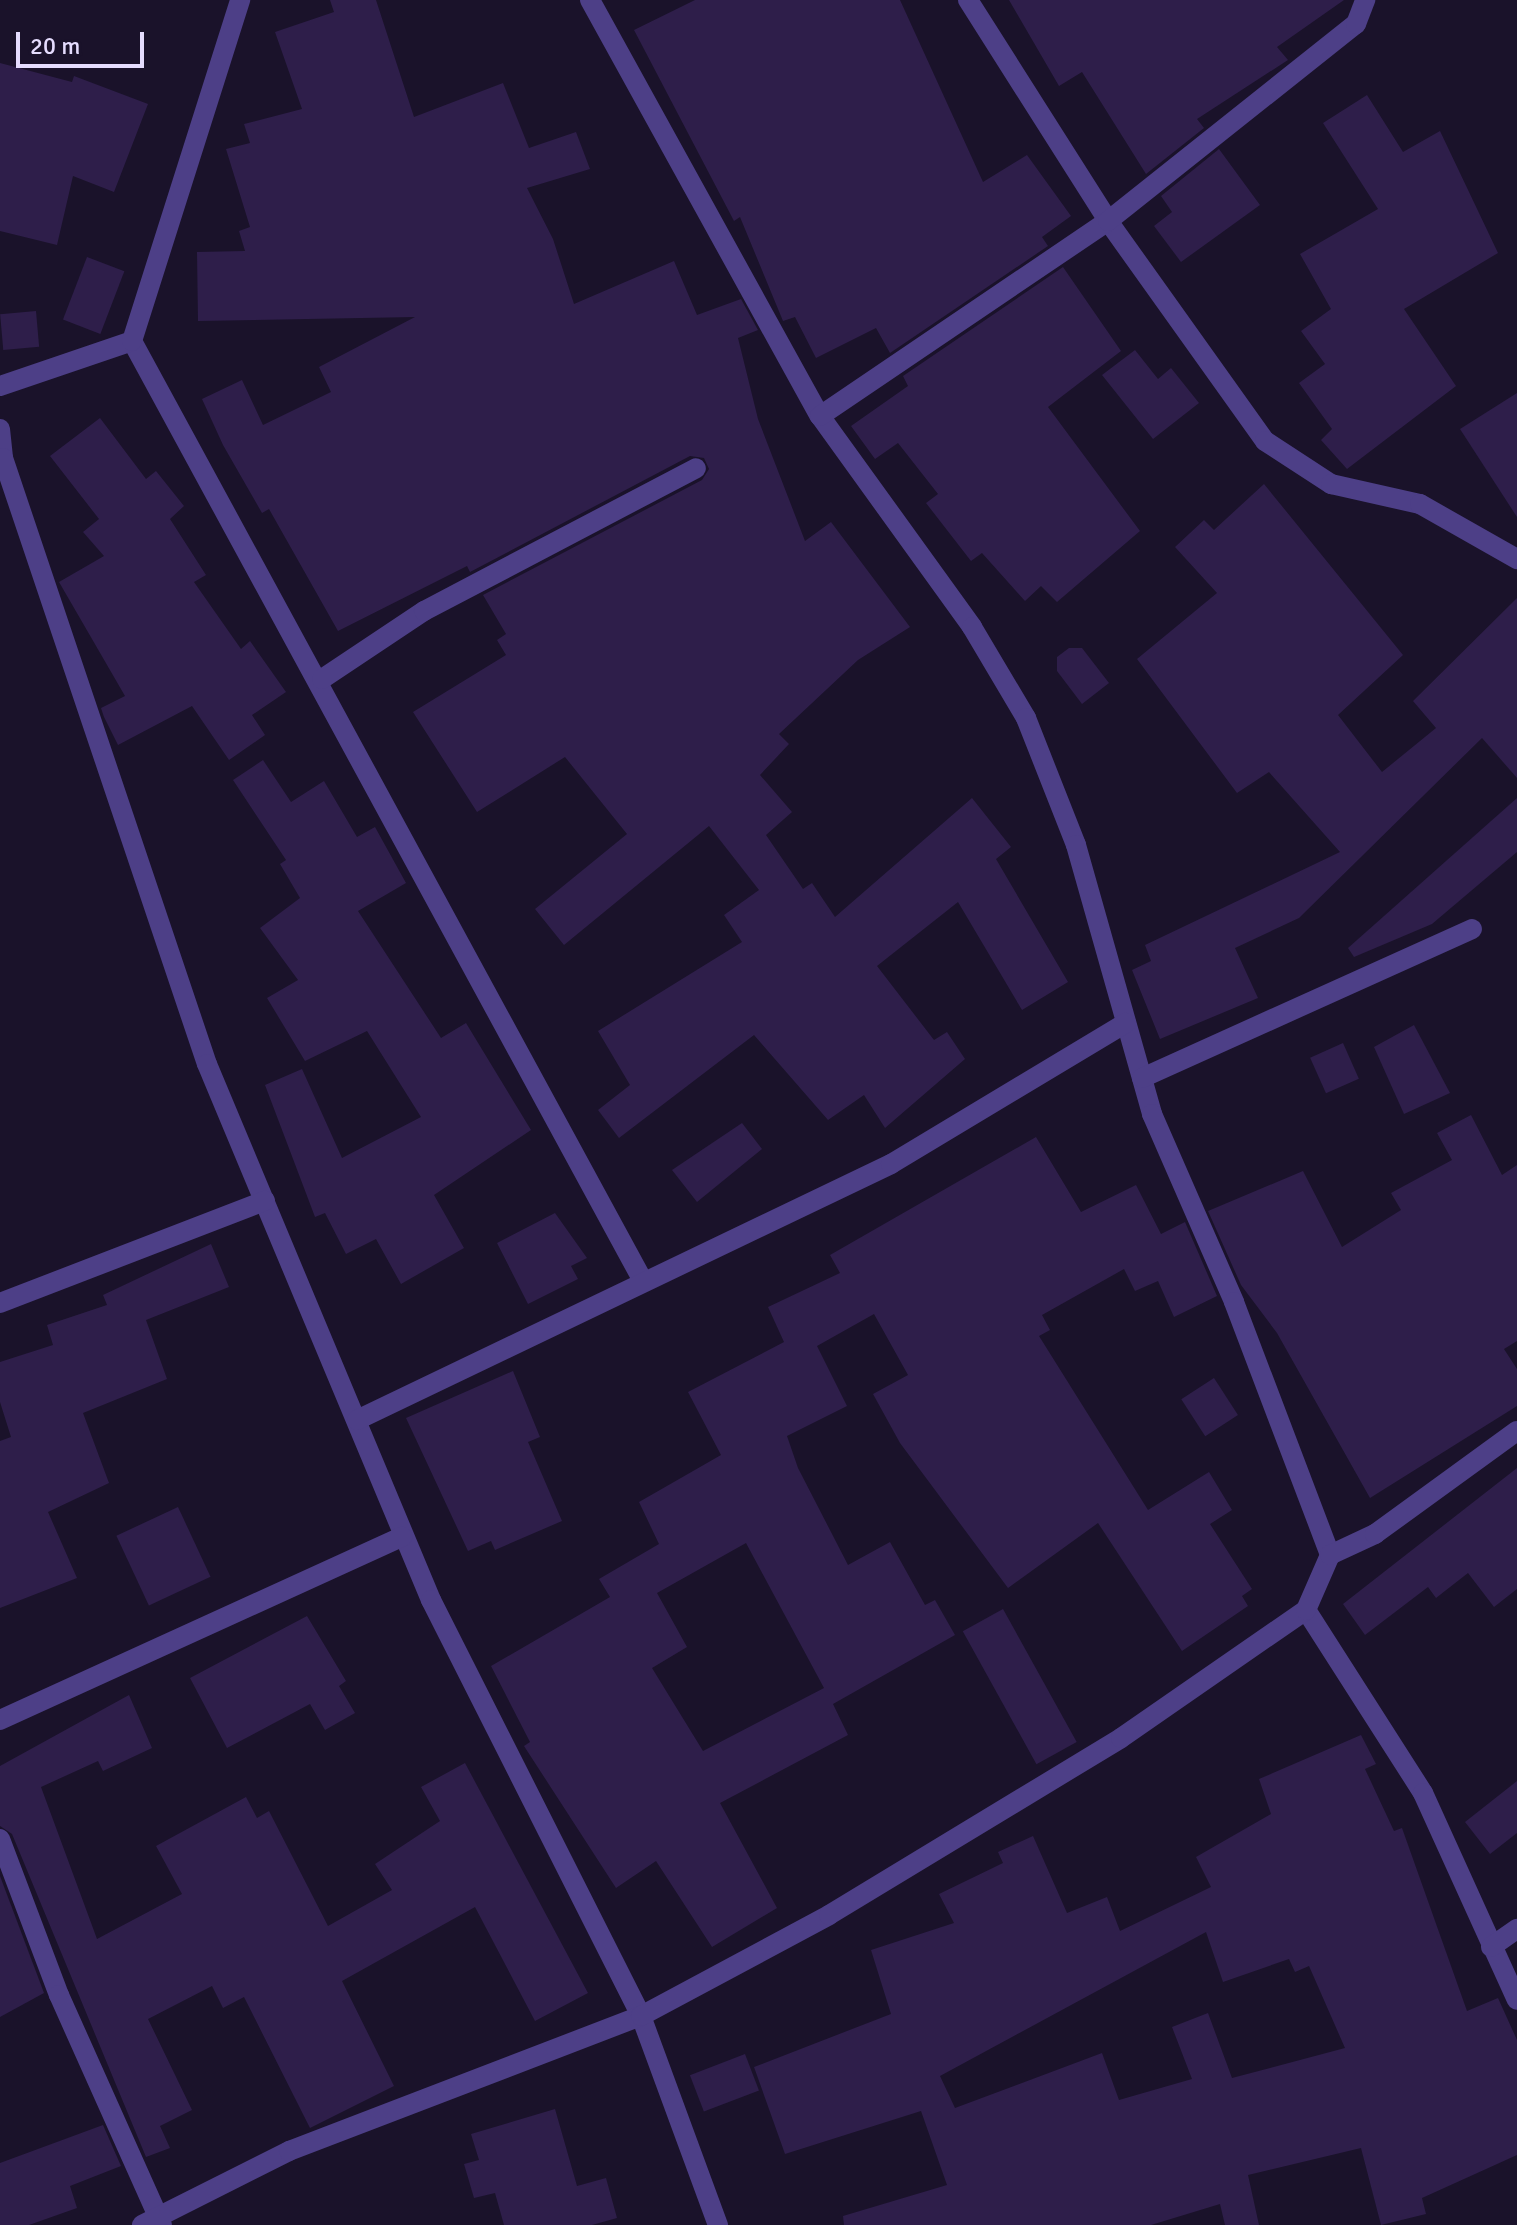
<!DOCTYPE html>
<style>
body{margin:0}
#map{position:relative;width:1517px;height:2225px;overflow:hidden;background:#1a122a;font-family:Signika,sans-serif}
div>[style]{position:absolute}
.building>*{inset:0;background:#2e1e4a;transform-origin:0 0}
.minor>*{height:20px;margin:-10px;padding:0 10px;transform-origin:10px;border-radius:10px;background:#4d3f87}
span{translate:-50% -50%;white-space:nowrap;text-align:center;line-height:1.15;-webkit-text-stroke:7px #1a122a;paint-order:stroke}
.scale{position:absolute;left:16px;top:32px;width:128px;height:36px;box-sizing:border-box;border:4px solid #e5dcfe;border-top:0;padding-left:10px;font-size:24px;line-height:28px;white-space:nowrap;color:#e5dcfe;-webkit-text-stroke:6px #1a122a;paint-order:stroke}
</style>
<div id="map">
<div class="building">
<div style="clip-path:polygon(330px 0,376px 0,414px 117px,503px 83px,529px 148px,576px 132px,590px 169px,527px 188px,553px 239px,574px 304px,674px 261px,697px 315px,741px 299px,758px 330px,738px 338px,758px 419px,805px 541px,831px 522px,910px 627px,858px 660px,779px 734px,789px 744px,760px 775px,792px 812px,766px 835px,803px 889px,812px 883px,835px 917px,972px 798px,1011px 847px,996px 859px,1068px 982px,1022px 1010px,958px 902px,877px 966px,934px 1040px,947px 1032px,965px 1059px,885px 1128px,864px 1095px,828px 1120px,754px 1035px,619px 1138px,598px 1110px,630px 1085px,598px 1031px,742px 942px,724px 915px,759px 890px,709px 826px,564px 945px,535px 909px,627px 834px,565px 757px,477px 812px,413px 712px,506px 655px,497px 640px,506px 634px,483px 595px,702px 480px,709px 469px,704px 458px,690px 456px,470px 572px,467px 566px,338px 631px,269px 509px,262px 513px,223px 445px,202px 399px,242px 380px,263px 425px,331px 392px,319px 367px,415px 317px,198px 321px,197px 252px,245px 251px,239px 231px,250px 227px,226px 149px,250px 143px,244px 124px,302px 109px,275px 32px,334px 12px)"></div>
<div style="clip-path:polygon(695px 0,900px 0,983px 182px,1027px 155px,1071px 216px,1042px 237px,1048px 246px,890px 353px,876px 328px,816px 358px,795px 317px,783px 321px,740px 217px,734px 221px,634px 30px)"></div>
<div style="clip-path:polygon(1009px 0,1344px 0,1277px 47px,1288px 60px,1197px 119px,1204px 128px,1146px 174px,1082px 72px,1059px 86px)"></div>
<div style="clip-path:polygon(0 63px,72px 82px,74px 76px,148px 104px,114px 192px,73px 176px,57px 245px,0 231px)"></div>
<div style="clip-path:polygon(1367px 95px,1403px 152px,1440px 131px,1498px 253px,1404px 309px,1456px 386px,1347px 469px,1321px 440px,1332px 429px,1299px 383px,1325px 364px,1301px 331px,1331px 309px,1300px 254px,1378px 209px,1323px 123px)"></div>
<div style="clip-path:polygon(1219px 149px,1260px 205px,1181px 262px,1154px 226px,1172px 212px,1161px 196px)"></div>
<div style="left:87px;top:257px;width:40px;height:67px;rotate:21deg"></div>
<div style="clip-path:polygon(1063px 267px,1121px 351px,1048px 407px,1140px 531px,1057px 602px,1041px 586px,1025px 601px,982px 553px,971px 561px,926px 503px,938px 494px,898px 443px,875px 459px,851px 426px,908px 386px,903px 376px)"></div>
<div style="left:36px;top:311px;width:36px;height:36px;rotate:85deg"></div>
<div style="clip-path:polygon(1135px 350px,1158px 379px,1171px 368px,1199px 403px,1153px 439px,1102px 375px)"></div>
<div style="clip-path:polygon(1517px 393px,1517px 517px,1460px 429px)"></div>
<div style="clip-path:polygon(100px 418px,146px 479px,156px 471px,184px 506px,170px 519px,206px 575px,194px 582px,241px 649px,250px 641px,286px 692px,252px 715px,265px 735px,229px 760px,192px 706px,118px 745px,104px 717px,101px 708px,125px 696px,59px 582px,104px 556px,83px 532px,99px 519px,50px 456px)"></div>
<div style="clip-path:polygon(1264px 484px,1403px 655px,1338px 715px,1382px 772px,1436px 728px,1413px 701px,1517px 598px,1517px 778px,1482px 738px,1299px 918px,1235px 948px,1258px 998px,1160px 1039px,1132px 970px,1151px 961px,1145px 945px,1340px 852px,1269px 772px,1237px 793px,1137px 659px,1217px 593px,1175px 547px,1204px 520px,1214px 530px)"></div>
<div style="clip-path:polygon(1069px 648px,1082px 648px,1109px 683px,1082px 704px,1057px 671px,1057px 657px)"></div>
<div style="clip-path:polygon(263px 760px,291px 802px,324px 781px,357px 837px,375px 827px,406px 883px,358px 911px,441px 1038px,466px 1023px,531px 1130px,434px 1195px,464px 1248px,401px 1284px,376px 1239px,346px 1254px,325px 1213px,315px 1217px,265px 1085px,302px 1069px,342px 1158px,421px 1117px,367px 1031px,305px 1061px,267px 998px,298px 980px,260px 928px,300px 898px,280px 864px,286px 860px,233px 780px)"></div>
<div style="clip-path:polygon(1517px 798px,1517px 852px,1432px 924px,1354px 957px,1348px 948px)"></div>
<div style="clip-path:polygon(1414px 1025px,1450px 1093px,1404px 1114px,1374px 1047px)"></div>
<div style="left:1343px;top:1043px;width:39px;height:36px;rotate:66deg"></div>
<div style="clip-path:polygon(1471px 1115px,1502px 1175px,1517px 1165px,1517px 1341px,1504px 1349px,1517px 1369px,1517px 1406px,1370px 1498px,1277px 1333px,1241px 1285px,1208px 1211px,1303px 1171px,1342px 1247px,1401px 1210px,1391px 1193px,1452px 1160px,1437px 1133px)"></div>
<div style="clip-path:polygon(742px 1123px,762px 1149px,697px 1202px,672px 1170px)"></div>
<div style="clip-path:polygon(evenodd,1036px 1137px,1081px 1212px,1136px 1185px,1161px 1234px,1185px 1222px,1217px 1296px,1174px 1317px,1158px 1281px,1135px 1291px,1124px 1269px,1042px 1315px,1050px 1330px,1039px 1336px,1148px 1510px,1209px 1472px,1232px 1510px,1210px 1524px,1252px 1589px,1242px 1596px,1248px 1606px,1182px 1651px,1098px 1523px,1008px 1588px,900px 1443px,873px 1394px,908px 1375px,874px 1314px,817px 1346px,847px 1406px,787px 1436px,798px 1468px,848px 1565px,890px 1542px,925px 1605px,935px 1600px,955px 1635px,833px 1704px,848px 1735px,720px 1803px,777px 1908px,712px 1947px,656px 1861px,616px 1888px,524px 1746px,530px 1742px,491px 1666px,610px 1597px,599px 1579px,659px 1544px,639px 1502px,721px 1455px,688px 1392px,784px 1342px,768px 1307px,840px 1273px,830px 1255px,1036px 1137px,746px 1543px,824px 1688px,703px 1751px,652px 1668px,687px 1647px,657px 1593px,746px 1543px)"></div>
<div style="clip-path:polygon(555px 1213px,587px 1258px,571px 1266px,578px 1279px,528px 1304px,497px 1243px)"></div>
<div style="clip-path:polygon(211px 1244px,229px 1287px,146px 1320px,167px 1379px,83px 1413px,109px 1483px,48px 1512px,77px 1578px,0 1608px,0 1441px,11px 1437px,0 1402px,0 1362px,53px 1345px,47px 1325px,107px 1305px,103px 1295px)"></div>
<div style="clip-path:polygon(513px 1371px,540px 1437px,528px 1442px,562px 1521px,495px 1550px,491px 1541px,468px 1551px,406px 1418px)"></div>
<div style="left:1214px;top:1378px;width:44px;height:39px;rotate:57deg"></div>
<div style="clip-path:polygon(1517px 1468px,1517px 1589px,1494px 1607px,1468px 1573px,1436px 1598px,1428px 1587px,1365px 1635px,1343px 1604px)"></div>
<div style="left:178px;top:1507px;width:77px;height:68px;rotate:65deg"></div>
<div style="left:1003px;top:1609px;width:152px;height:46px;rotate:61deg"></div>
<div style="clip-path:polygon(307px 1616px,346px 1681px,339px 1686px,355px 1713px,325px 1730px,310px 1704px,227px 1748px,190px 1678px)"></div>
<div style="clip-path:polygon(129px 1695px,152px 1748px,103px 1771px,98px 1761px,41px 1787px,97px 1939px,182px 1894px,156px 1846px,246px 1797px,257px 1818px,269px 1811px,328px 1926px,392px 1890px,375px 1864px,440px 1821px,421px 1787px,465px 1763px,588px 1993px,535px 2021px,475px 1907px,342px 1981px,394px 2086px,310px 2128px,244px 1997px,223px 2008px,212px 1986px,148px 2019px,192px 2110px,160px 2126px,170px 2148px,146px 2157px,12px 1834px,0 1826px,0 1766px)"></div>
<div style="clip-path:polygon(evenodd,1361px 1735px,1376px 1764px,1365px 1769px,1394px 1831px,1402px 1828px,1467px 2011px,1498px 1998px,1517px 2040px,1517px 2155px,1422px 2198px,1426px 2214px,1381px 2225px,1361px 2148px,1248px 2175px,1259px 2225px,1225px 2225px,1220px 2204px,1151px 2225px,844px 2225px,843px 2216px,947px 2185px,921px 2111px,785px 2154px,754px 2067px,891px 2014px,871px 1950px,954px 1923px,939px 1894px,1003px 1863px,998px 1852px,1033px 1836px,1067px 1913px,1107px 1897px,1120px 1931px,1211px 1887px,1196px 1857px,1271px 1814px,1259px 1779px,1361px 1735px,1206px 1932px,1223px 1982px,1289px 1959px,1295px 1972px,1309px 1966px,1345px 2048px,1232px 2078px,1208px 2013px,1172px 2027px,1192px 2079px,1119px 2100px,1102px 2053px,955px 2108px,940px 2076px,1206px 1932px)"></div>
<div style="clip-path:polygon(1517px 1781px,1517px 1833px,1490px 1854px,1465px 1822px)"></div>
<div style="clip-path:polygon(0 1876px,44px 1993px,0 2017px)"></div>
<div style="left:745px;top:2054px;width:39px;height:59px;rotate:69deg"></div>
<div style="clip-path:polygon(555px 2109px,577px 2186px,606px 2178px,617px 2218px,592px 2225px,504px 2225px,495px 2193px,474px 2198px,464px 2164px,479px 2160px,471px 2134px)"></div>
<div style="clip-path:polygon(103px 2125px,121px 2166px,70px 2186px,77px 2208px,29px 2225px,0 2225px,0 2163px)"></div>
</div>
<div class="minor">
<div style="left:590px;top:0;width:475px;rotate:61.1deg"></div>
<div style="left:820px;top:416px;width:260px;rotate:54.2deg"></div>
<div style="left:972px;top:627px;width:106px;rotate:59.3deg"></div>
<div style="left:1026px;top:718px;width:136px;rotate:68.5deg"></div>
<div style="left:1076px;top:845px;width:280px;rotate:74.2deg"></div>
<div style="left:1152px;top:1114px;width:205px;rotate:66.4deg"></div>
<div style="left:1234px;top:1302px;width:271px;rotate:69.2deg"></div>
<div style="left:968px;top:0;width:262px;rotate:57.6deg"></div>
<div style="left:1108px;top:221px;width:270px;rotate:54.5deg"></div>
<div style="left:1265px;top:441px;width:79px;rotate:33.1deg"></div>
<div style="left:1331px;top:484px;width:91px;rotate:12.7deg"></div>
<div style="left:1420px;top:504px;width:112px;rotate:29.6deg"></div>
<div style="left:132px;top:341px;width:1070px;rotate:61.47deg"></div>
<div style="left:0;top:386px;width:139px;rotate:-18.8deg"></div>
<div style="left:132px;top:341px;width:358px;rotate:-72.4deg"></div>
<div style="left:820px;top:416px;width:348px;rotate:-34.1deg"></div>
<div style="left:1108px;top:221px;width:317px;rotate:-38.5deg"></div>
<div style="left:1356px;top:24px;width:26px;rotate:-69deg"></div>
<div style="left:0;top:429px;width:29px;rotate:84deg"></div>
<div style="left:3px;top:458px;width:639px;rotate:71.4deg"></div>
<div style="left:207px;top:1064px;width:581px;rotate:67.32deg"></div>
<div style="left:431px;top:1600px;width:466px;rotate:63.2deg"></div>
<div style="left:641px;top:2016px;width:223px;rotate:69.8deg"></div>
<div style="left:322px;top:679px;width:123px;rotate:-33.7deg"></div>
<div style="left:424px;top:611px;width:307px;rotate:-27.7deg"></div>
<div style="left:1142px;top:1078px;width:362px;rotate:-24.3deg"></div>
<div style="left:0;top:1303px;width:284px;rotate:-21.1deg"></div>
<div style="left:357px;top:1420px;width:592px;rotate:-25.61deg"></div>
<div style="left:891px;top:1164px;width:274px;rotate:-31deg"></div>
<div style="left:1306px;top:1610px;width:217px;rotate:57.4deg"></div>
<div style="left:1423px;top:1793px;width:227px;rotate:65.6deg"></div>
<div style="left:0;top:1720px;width:442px;rotate:-24.5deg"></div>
<div style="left:0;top:1839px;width:167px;rotate:69.3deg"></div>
<div style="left:59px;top:1995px;width:252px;rotate:65.9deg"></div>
<div style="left:1491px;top:1947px;width:32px;rotate:-35deg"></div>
<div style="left:142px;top:2225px;width:165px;rotate:-26.7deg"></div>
<div style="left:289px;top:2151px;width:377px;rotate:-21deg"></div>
<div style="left:641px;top:2016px;width:213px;rotate:-28.2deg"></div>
<div style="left:829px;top:1915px;width:341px;rotate:-31.2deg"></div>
<div style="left:1121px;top:1738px;width:225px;rotate:-34.7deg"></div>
<div style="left:1306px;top:1610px;width:60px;rotate:-66.4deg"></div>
<div style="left:1330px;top:1555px;width:50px;rotate:-25deg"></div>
<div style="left:1375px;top:1534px;width:175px;rotate:-36deg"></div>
</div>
<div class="scale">20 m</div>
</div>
